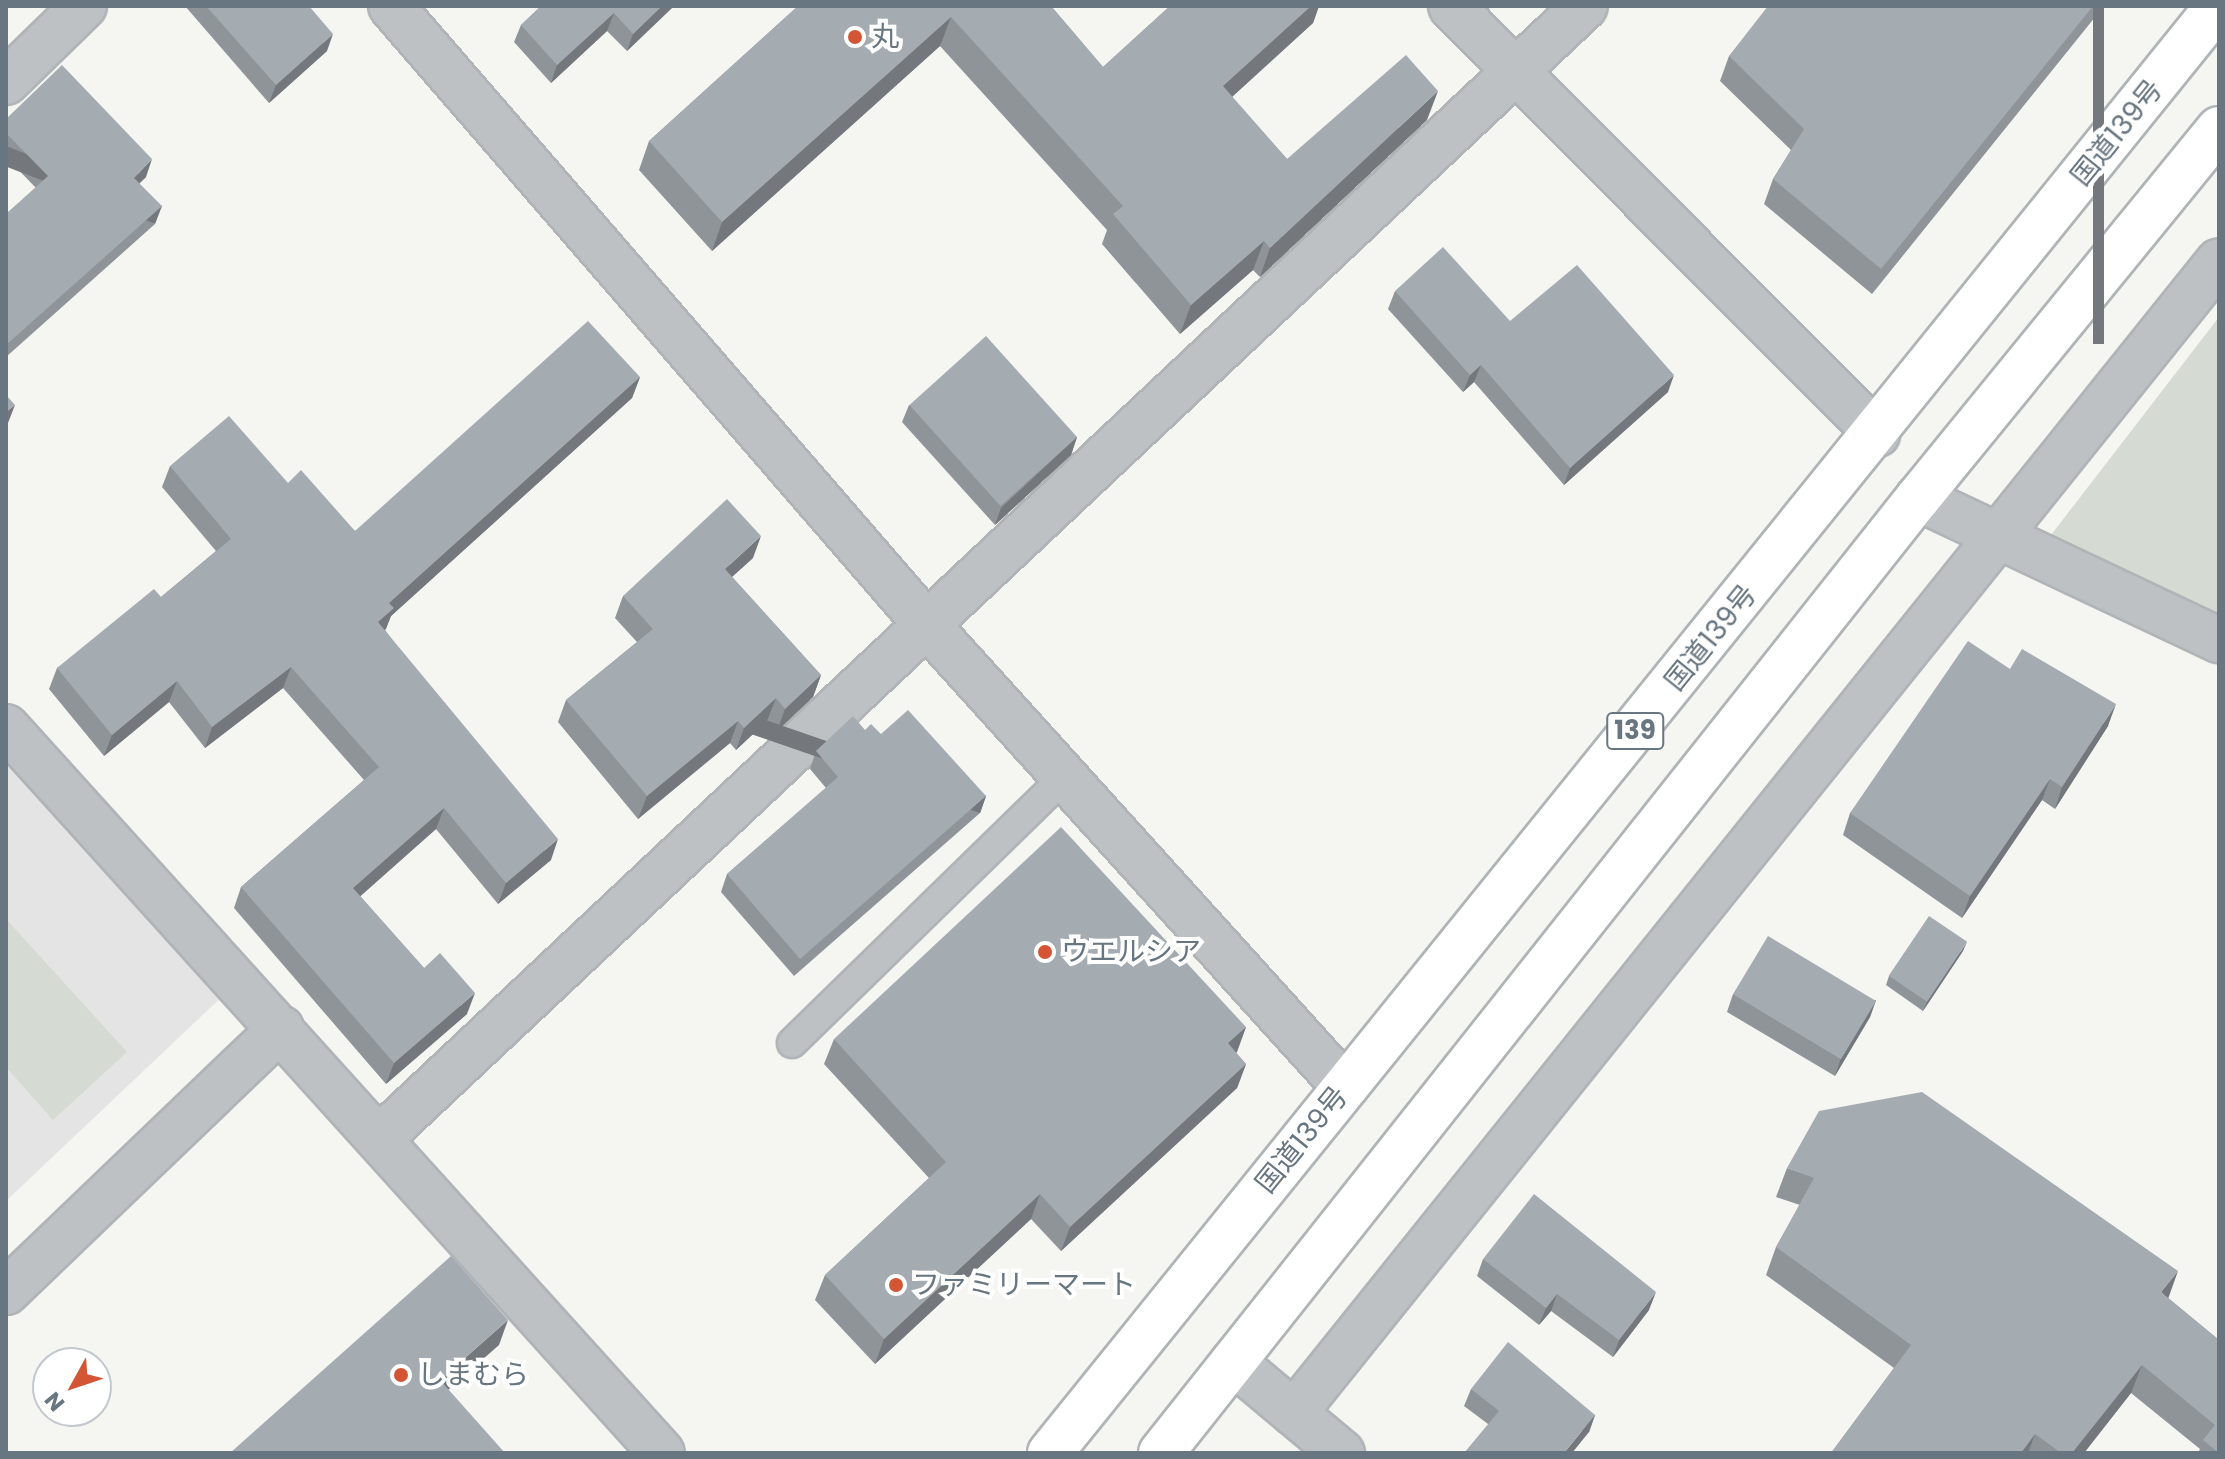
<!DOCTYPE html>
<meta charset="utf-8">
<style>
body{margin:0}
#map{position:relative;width:2225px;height:1459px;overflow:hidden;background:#f5f5f2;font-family:Poppins,"Noto Sans JP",sans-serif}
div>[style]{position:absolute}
.built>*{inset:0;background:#e3e4e3}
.green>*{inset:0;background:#d5dad2}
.roads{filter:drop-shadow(2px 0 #b0b4b7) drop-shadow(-2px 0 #b0b4b7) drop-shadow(0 2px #b0b4b7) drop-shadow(0 -2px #b0b4b7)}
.lane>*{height:28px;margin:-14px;padding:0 14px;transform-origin:14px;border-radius:14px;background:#bdc1c4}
.street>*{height:44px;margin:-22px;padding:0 22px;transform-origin:22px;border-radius:22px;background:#bdc1c4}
.highway>*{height:44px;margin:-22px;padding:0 22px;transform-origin:22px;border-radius:22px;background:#fff}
.wall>*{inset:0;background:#8e9498}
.shaded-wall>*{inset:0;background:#74787c;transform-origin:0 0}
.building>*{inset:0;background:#a5acb1;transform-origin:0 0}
.dots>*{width:22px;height:22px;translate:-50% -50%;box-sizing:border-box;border:4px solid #fff;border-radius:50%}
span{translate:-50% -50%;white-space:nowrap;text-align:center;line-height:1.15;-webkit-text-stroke:8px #fff;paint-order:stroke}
.shield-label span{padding:2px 6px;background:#fff;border:2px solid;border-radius:6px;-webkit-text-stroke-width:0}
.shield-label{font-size:26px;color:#677681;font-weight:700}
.poi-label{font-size:28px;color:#677681}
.left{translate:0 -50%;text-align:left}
.street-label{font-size:28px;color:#677681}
.frame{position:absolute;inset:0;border:8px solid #677681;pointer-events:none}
.north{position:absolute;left:32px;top:1347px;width:80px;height:80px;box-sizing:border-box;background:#fff;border:2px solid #c2c8cd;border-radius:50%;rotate:230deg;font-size:22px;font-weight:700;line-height:32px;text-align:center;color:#677681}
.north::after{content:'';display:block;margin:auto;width:28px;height:36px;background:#d45533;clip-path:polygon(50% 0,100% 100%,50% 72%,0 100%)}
</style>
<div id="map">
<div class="built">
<div style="clip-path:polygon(6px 748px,229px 990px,6px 1201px)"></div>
</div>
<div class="green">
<div style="clip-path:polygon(2219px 317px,2219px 620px,2041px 548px)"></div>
<div style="clip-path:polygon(6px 919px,127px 1052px,53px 1120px,6px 1067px)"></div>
</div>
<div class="roads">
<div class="lane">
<div style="left:792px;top:1043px;width:380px;rotate:-44.3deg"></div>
</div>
<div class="street">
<div style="left:391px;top:6px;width:820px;rotate:49.1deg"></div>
<div style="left:928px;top:626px;width:622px;rotate:47.87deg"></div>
<div style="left:1451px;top:6px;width:604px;rotate:45.13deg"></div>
<div style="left:6px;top:82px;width:109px;rotate:-44.3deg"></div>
<div style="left:1918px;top:498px;width:333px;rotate:25.3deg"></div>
<div style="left:6px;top:727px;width:978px;rotate:47.9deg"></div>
<div style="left:380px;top:1138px;width:1653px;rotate:-43.21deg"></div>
<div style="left:6px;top:1292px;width:381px;rotate:-43.8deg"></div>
<div style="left:1233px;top:1362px;width:142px;rotate:39.9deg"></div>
<div style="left:1294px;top:1413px;width:1477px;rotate:-51.24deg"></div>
</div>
<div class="highway">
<div style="left:1050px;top:1453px;width:1860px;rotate:-51.09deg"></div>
<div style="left:1161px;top:1453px;width:1219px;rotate:-51.6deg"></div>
<div style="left:1918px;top:498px;width:476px;rotate:-50.8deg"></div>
</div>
</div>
<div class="wall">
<div style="clip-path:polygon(185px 6px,309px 6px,327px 51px,269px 103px)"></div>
<div style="clip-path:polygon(541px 6px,674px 6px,627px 51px,607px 31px,551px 83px,514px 42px,521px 25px)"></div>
<div style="clip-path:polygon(798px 6px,1051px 6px,1103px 67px,1170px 6px,1319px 6px,1313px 23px,1232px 97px,1287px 159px,1427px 120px,1260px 277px,1253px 270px,1180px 334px,1102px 244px,1107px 230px,940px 46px,712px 251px,639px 170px,649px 141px)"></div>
<div style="clip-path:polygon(2104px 6px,1872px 294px,1764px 204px,1773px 179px,1791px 150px,1720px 81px,1729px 56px)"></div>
<div style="clip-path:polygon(6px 119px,146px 177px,139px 183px,155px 224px,6px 357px,6px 214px,36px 188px,6px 157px)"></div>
<div style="clip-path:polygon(1395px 291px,1510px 321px,1668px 392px,1564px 485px,1474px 382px,1463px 392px,1388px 309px)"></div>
<div style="clip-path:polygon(640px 377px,632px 398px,391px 616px,385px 630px,551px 860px,498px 904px,436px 829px,360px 896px,424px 968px,467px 1014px,386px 1084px,234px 908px,241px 887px,364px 780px,283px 688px,205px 748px,169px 702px,104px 756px,49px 689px,57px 668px,161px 597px,216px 551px,162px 487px,170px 466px,288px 483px,355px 531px)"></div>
<div style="clip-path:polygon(909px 405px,1077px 437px,1071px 455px,995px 525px,902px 422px)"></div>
<div style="clip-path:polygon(753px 558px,732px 577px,821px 675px,813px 697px,777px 731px,767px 721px,736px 750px,730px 743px,638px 819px,558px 722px,566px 700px,637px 642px,615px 618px,623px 596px)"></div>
<div style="clip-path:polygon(2010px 669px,2108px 726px,2055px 809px,2042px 800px,1962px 918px,1843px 835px,1850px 813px)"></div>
<div style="clip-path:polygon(865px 730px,881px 734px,986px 796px,980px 813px,794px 976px,721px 892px,727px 874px,826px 788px,810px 769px,816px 751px)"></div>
<div style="clip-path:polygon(1963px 951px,1923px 1011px,1886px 985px,1889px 976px)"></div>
<div style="clip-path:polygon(1733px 994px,1876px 1000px,1870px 1017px,1835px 1076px,1727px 1012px)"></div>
<div style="clip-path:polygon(1246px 1027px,1236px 1053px,1246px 1064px,1237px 1088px,1061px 1251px,1031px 1219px,875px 1364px,815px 1300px,825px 1275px,929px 1178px,824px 1064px,834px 1039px)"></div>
<div style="clip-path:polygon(1787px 1168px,2168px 1298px,2219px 1340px,2219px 1453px,2198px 1453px,2200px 1449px,2131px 1393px,2084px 1453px,1831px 1453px,1894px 1368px,1766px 1275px,1776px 1247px,1800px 1205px,1776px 1197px)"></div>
<div style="clip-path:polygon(1483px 1259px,1649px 1310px,1613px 1357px,1551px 1311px,1539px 1325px,1477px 1276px)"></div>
<div style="clip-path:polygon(1471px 1389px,1595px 1415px,1589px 1432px,1488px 1424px,1464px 1406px)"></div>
</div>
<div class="shaded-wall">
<div style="clip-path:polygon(662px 6px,674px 6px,627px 51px,633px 34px)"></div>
<div style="clip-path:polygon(1311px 6px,1319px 6px,1313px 23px,1212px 115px,1223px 86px)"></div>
<div style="left:2093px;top:6px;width:11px;height:338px"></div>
<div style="clip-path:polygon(614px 13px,607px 31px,551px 83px,557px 65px)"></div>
<div style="clip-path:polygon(951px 17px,940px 46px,712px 251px,722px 222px)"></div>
<div style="clip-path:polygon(333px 34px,327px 51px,269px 103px,276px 85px)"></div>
<div style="clip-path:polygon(1438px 91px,1427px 120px,1260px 277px,1270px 248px)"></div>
<div style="clip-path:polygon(152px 159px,146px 177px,128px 195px,134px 178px)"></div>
<div style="left:162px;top:206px;width:19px;height:209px;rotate:111deg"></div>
<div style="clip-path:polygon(1264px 241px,1253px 270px,1180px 334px,1191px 305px)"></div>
<div style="clip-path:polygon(1481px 365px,1474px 382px,1463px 392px,1470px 375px)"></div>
<div style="clip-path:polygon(1674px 375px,1668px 392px,1564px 485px,1570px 468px)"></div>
<div style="clip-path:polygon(640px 377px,632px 398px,391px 616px,386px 629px,371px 643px,378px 622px,389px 603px)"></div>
<div style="clip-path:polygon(15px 405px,8px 423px,6px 425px,6px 412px)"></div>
<div style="clip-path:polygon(1077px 437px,1071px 455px,995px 525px,1001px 508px)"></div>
<div style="clip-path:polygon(761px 536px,753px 558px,716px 591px,725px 569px)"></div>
<div style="clip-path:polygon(291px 667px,283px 688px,205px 748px,212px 727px)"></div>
<div style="clip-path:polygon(821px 675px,813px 697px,777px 731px,785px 709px)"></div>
<div style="clip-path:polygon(177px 681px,169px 702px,104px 756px,112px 735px)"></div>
<div style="clip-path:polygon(776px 698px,767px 721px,736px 750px,744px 728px)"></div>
<div style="clip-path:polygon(2116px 704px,2108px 726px,2055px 809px,2062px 787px)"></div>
<div style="clip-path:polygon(738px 721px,730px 743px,638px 819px,647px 796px)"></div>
<div style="clip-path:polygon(2050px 779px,2042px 800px,1962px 918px,1970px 896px)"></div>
<div style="left:986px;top:796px;width:18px;height:247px;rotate:109deg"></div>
<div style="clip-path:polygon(444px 808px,436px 829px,346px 909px,353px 888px)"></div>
<div style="clip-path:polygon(558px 839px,551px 860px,498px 904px,506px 883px)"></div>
<div style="clip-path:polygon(1967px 942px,1963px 951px,1923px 1011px,1927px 1002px)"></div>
<div style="clip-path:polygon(475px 993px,467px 1014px,386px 1084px,394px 1063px)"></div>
<div style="clip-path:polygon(1876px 1000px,1870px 1017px,1835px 1076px,1841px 1058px)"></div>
<div style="clip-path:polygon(1246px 1027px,1237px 1052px,1219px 1068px,1228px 1043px)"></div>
<div style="clip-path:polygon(1246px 1064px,1237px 1088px,1061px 1251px,1070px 1227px)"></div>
<div style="clip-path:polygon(1040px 1194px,1031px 1219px,875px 1364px,884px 1339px)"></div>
<div style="clip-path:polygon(2178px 1271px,2168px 1299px,2161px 1292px)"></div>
<div style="clip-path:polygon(1656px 1292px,1649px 1310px,1613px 1357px,1619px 1340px)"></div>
<div style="clip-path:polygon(1557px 1294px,1551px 1311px,1539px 1325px,1546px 1308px)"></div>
<div style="clip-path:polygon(508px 1320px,499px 1345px,431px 1405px,440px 1380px)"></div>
<div style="clip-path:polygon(2142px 1365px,2131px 1393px,2084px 1453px,2072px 1453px)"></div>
<div style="clip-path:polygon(1595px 1415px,1589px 1432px,1572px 1453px,1564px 1453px)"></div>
<div style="clip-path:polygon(2035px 1434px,2028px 1453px,2021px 1453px)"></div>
</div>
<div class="building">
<div style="clip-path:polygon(206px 6px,309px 6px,333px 34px,276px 85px)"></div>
<div style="clip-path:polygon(541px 6px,662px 6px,633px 34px,614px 13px,557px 65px,521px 25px)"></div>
<div style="clip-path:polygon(798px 6px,1051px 6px,1103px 67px,1170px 6px,1311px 6px,1223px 86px,1287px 159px,1406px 55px,1438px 91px,1270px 248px,1264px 241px,1191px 305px,1113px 214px,1123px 206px,951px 17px,722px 222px,649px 141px)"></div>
<div style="clip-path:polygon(1768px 6px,2093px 6px,1881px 269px,1773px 179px,1804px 129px,1729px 56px)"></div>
<div style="clip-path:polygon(62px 65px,152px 159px,134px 178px,162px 206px,6px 345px,6px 214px,48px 176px,6px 133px,6px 119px)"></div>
<div style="clip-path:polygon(1443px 247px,1510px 321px,1577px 265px,1674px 375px,1570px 468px,1481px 365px,1470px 375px,1395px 291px)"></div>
<div style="clip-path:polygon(588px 321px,640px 377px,389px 603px,394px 608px,378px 622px,558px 839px,506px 883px,444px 808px,353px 888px,424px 968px,440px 953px,475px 993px,394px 1063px,241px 887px,379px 767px,291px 667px,212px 727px,177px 681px,112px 735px,57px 668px,154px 589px,161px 597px,231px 539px,170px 466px,229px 416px,288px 483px,301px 470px,355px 531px)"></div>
<div style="left:986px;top:336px;width:136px;height:103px;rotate:48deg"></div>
<div style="clip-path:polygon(6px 395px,15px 405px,6px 412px)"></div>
<div style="clip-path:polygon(727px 499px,761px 536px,725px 569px,821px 675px,785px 709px,776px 698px,744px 728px,738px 721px,647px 796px,566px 700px,653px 629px,623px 596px)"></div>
<div style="clip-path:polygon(1968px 641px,2010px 669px,2022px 649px,2116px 704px,2062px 787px,2050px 779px,1970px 896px,1850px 813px)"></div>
<div style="clip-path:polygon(908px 710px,986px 796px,800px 959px,727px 874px,838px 777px,816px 751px,853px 716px,865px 730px,871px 724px,881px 734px)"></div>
<div style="clip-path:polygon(1061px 827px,1246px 1027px,1228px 1043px,1246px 1064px,1070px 1227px,1040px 1194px,884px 1339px,825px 1275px,946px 1162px,834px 1039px)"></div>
<div style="left:1929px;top:916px;width:46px;height:72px;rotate:34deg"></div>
<div style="left:1768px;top:936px;width:126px;height:68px;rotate:31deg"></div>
<div style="clip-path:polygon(1922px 1092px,2178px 1271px,2161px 1292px,2219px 1340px,2219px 1453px,2203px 1440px,2215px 1425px,2142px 1365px,2072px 1453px,2061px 1453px,2035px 1434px,2021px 1453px,1831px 1453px,1911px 1345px,1776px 1247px,1814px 1178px,1787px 1168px,1819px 1111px)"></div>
<div style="clip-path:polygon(1534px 1194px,1656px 1292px,1619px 1340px,1557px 1294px,1546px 1308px,1483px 1259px)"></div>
<div style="clip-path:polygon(451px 1256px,508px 1320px,440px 1380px,505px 1453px,230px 1453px)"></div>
<div style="clip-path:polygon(1508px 1342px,1595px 1415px,1564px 1453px,1464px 1453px,1499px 1411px,1471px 1389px)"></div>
</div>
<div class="dots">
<div style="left:855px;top:37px;background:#d45533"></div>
<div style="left:1045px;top:952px;background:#d45533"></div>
<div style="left:896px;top:1285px;background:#d45533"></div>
<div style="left:401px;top:1375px;background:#d45533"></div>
</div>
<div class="shield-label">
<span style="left:1635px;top:731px">139</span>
</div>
<div class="poi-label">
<span class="left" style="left:871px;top:37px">丸</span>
<span class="left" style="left:1061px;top:952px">ウエルシア</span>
<span class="left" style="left:912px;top:1285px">ファミリーマート</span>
<span class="left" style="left:417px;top:1375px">しまむら</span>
</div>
<div class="street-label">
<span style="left:2117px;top:133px;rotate:-51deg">国道139号</span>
<span style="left:1711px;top:638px;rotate:-51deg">国道139号</span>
<span style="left:1302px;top:1140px;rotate:-51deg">国道139号</span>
</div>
<div class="frame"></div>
<div class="north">N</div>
</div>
